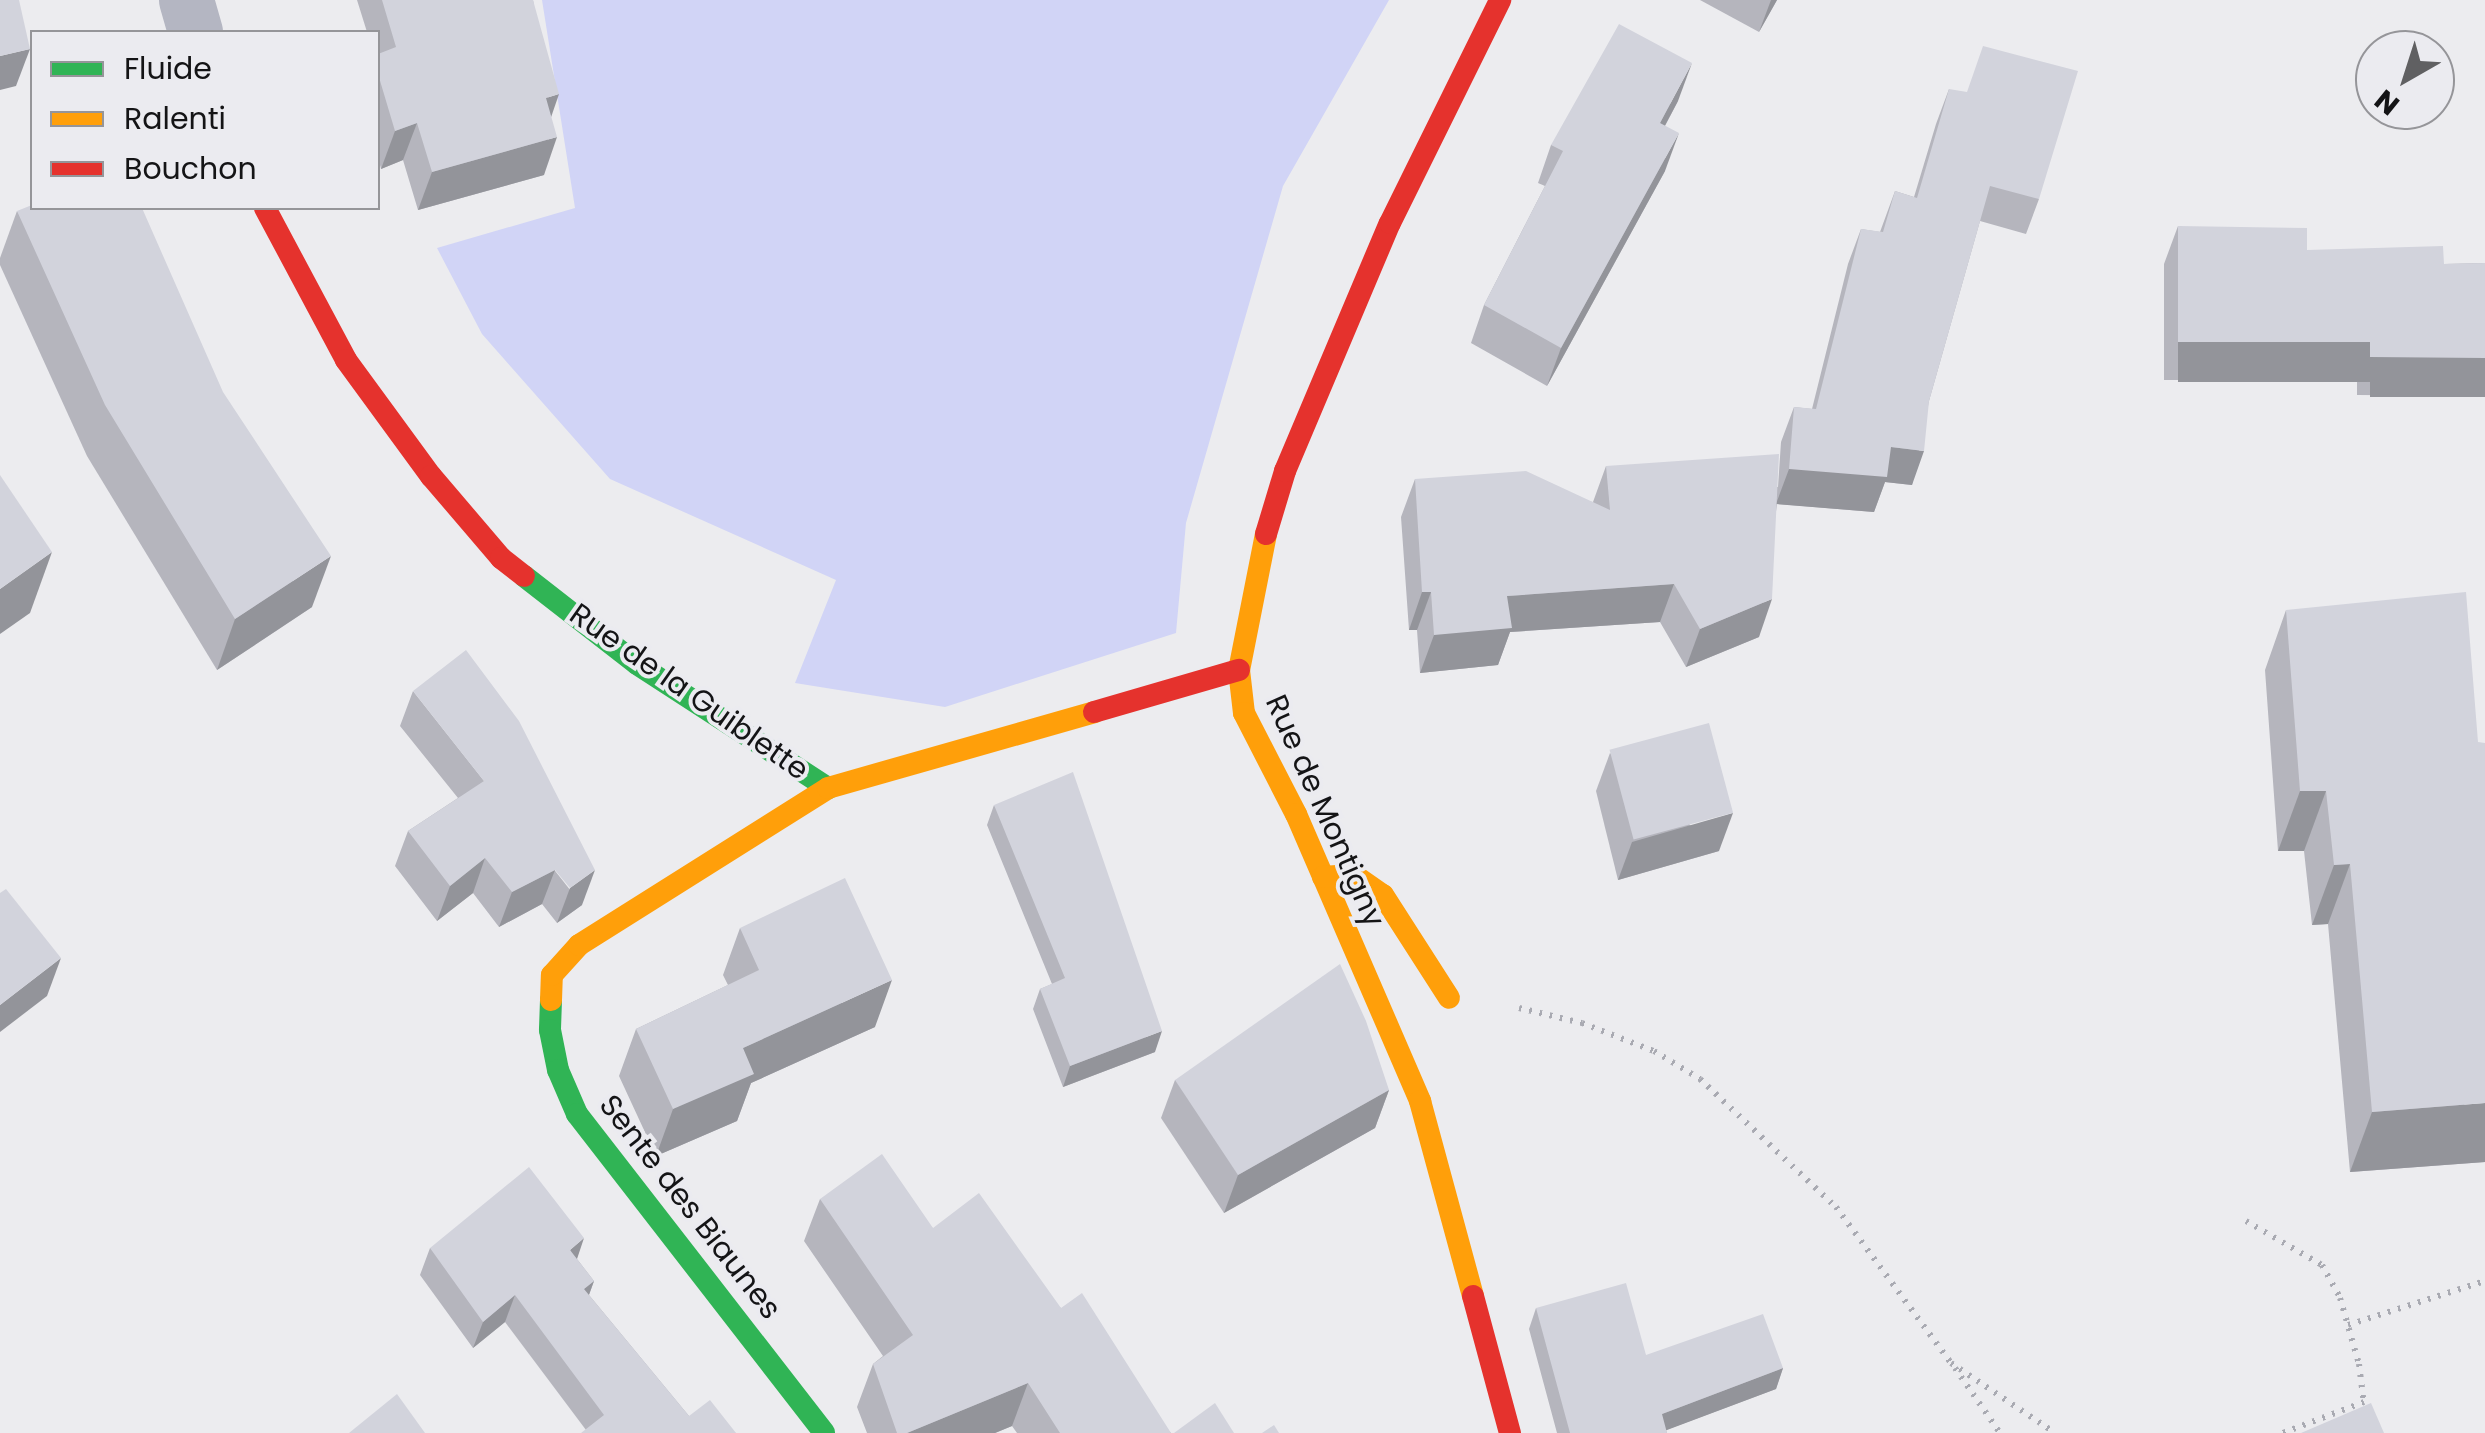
<!DOCTYPE html>
<style>
body{margin:0}
#map{position:relative;width:2485px;height:1433px;overflow:hidden;background:#ececef;font-family:Poppins,sans-serif}
div>[style]{position:absolute}
.green>*{inset:0;background:#d1d4f6}
.path>*{height:6px;margin-top:-3px;transform-origin:0;background:repeating-linear-gradient(90deg,#a9aab2 0 2.5px,transparent 0 10.5px)}
.street>*{height:55px;margin:-27.5px;padding:0 27.5px;transform-origin:27.5px;border-radius:27.5px;background:#b4b6c2}
.fast>*{height:22px;margin:-11px;padding:0 11px;transform-origin:11px;border-radius:11px;background:#30b455}
.slow>*{height:22px;margin:-11px;padding:0 11px;transform-origin:11px;border-radius:11px;background:#ff9f0a}
.jam>*{height:22px;margin:-11px;padding:0 11px;transform-origin:11px;border-radius:11px;background:#e5322d}
.wall>*{inset:0;background:#b5b5bd}
.shaded-wall>*{inset:0;background:#93949a;transform-origin:0 0}
.building>*{inset:0;background:#d2d3dc;transform-origin:0 0}
span{translate:-50% -50%;white-space:nowrap;text-align:center;line-height:1.15;-webkit-text-stroke:8px #ebebf0;paint-order:stroke}
.street-label{font-size:30px;color:#141416}
.legend{position:absolute;left:30px;top:30px;width:350px;height:180px;box-sizing:border-box;background:#ebebf0;border:2px solid #959599;margin:0;padding:12px 18px;list-style:none;font-size:30px;color:#141416}
.legend li{display:flex;align-items:center;gap:20px;height:50px}
.legend b{width:50px;border:2px solid #959599}
.north{position:absolute;left:2355px;top:30px;width:100px;height:100px;box-sizing:border-box;background:#ebebf0;border:2px solid #959599;border-radius:50%;rotate:219deg;font-size:28px;font-weight:700;line-height:40px;text-align:center;color:#141416}
.north::after{content:'';display:block;margin:auto;width:35px;height:45px;background:#606062;clip-path:polygon(50% 0,100% 100%,50% 72%,0 100%)}
</style>
<div id="map">
<div class="green">
<div style="clip-path:polygon(542px 0,1389px 0,1283px 186px,1186px 523px,1176px 633px,945px 707px,795px 683px,836px 580px,610px 479px,482px 334px,437px 248px,575px 208px)"></div>
</div>
<div class="path">
<div style="left:1519px;top:1008px;width:65px;rotate:13.4deg"></div>
<div style="left:1582px;top:1023px;width:77px;rotate:21.3deg"></div>
<div style="left:1654px;top:1051px;width:54px;rotate:31.3deg"></div>
<div style="left:1700px;top:1079px;width:187px;rotate:43.3deg"></div>
<div style="left:1836px;top:1207px;width:194px;rotate:53.6deg"></div>
<div style="left:1951px;top:1363px;width:125px;rotate:33.9deg"></div>
<div style="left:2246px;top:1221px;width:88px;rotate:30.1deg"></div>
<div style="left:2322px;top:1265px;width:38px;rotate:61deg"></div>
<div style="left:2340px;top:1298px;width:69px;rotate:73.9deg"></div>
<div style="left:2359px;top:1364px;width:38px;rotate:83deg"></div>
<div style="left:2364px;top:1402px;width:87px;rotate:159.1deg"></div>
<div style="left:2348px;top:1325px;width:144px;rotate:-17.8deg"></div>
<div style="left:1955px;top:1368px;width:79px;rotate:55.3deg"></div>
</div>
<div class="street">
<div style="left:186px;top:0;width:33px;rotate:74deg"></div>
</div>
<div class="fast">
<div style="left:524px;top:576px;width:143px;rotate:37.9deg"></div>
<div style="left:637px;top:664px;width:228px;rotate:33deg"></div>
<div style="left:551px;top:1000px;width:30px;rotate:92deg"></div>
<div style="left:550px;top:1030px;width:41px;rotate:78.7deg"></div>
<div style="left:558px;top:1070px;width:48px;rotate:66.6deg"></div>
<div style="left:577px;top:1114px;width:403px;rotate:52.2deg"></div>
</div>
<div class="slow">
<div style="left:1266px;top:534px;width:139px;rotate:101.2deg"></div>
<div style="left:1239px;top:670px;width:43px;rotate:83.4deg"></div>
<div style="left:1244px;top:713px;width:114px;rotate:62.8deg"></div>
<div style="left:1296px;top:814px;width:313px;rotate:66.6deg"></div>
<div style="left:1420px;top:1101px;width:202px;rotate:74.8deg"></div>
<div style="left:1323px;top:877px;width:31px;rotate:-4deg"></div>
<div style="left:1354px;top:875px;width:35px;rotate:35deg"></div>
<div style="left:1383px;top:895px;width:122px;rotate:57.3deg"></div>
<div style="left:551px;top:1000px;width:25px;rotate:-88deg"></div>
<div style="left:552px;top:975px;width:40px;rotate:-48deg"></div>
<div style="left:579px;top:945px;width:294px;rotate:-32.2deg"></div>
<div style="left:828px;top:788px;width:277px;rotate:-15.9deg"></div>
</div>
<div class="jam">
<div style="left:265px;top:208px;width:172px;rotate:61.9deg"></div>
<div style="left:346px;top:360px;width:144px;rotate:53.8deg"></div>
<div style="left:431px;top:476px;width:108px;rotate:49.5deg"></div>
<div style="left:501px;top:558px;width:29px;rotate:38deg"></div>
<div style="left:1266px;top:534px;width:66px;rotate:-73.2deg"></div>
<div style="left:1285px;top:471px;width:269px;rotate:-67.1deg"></div>
<div style="left:1390px;top:223px;width:249px;rotate:-63.7deg"></div>
<div style="left:1094px;top:712px;width:151px;rotate:-16.2deg"></div>
<div style="left:1473px;top:1296px;width:142px;rotate:74.9deg"></div>
</div>
<div class="wall">
<div style="clip-path:polygon(357px 0,533px 0,551px 116px,544px 175px,418px 210px,403px 160px,381px 169px,378px 157px,378px 32px,367px 32px)"></div>
<div style="clip-path:polygon(1700px 0,1777px 0,1759px 32px)"></div>
<div style="clip-path:polygon(1949px 89px,2039px 199px,2026px 234px,1980px 221px,1929px 401px,1912px 485px,1885px 482px,1874px 512px,1777px 504px,1759px 637px,1686px 667px,1660px 622px,1510px 632px,1498px 665px,1420px 673px,1417px 630px,1409px 630px,1401px 517px,1415px 479px,1593px 502px,1606px 466px,1778px 487px,1781px 442px,1794px 407px,1812px 409px,1848px 264px,1861px 229px,1880px 232px,1895px 191px,1914px 197px,1936px 124px)"></div>
<div style="clip-path:polygon(1678px 101px,1665px 126px,1665px 171px,1547px 386px,1471px 343px,1484px 305px,1545px 186px,1538px 183px,1551px 145px)"></div>
<div style="clip-path:polygon(17px 211px,312px 607px,217px 670px,87px 456px,0 265px,0 258px)"></div>
<div style="clip-path:polygon(2178px 226px,2307px 250px,2444px 264px,2485px 263px,2485px 396px,2357px 395px,2357px 380px,2164px 380px,2164px 264px)"></div>
<div style="clip-path:polygon(2286px 610px,2485px 1162px,2350px 1172px,2328px 924px,2312px 925px,2304px 851px,2278px 851px,2265px 670px)"></div>
<div style="clip-path:polygon(413px 691px,582px 905px,557px 923px,542px 904px,499px 927px,473px 893px,437px 921px,395px 866px,408px 831px,458px 798px,400px 726px)"></div>
<div style="clip-path:polygon(1610px 753px,1719px 851px,1618px 880px,1596px 791px)"></div>
<div style="clip-path:polygon(994px 805px,1155px 1052px,1063px 1087px,1033px 1009px,1040px 989px,1052px 984px,987px 825px)"></div>
<div style="clip-path:polygon(740px 928px,875px 1027px,751px 1083px,737px 1121px,656px 1156px,619px 1076px,636px 1029px,728px 985px,723px 975px)"></div>
<div style="clip-path:polygon(1175px 1080px,1389px 1090px,1375px 1128px,1224px 1213px,1161px 1118px)"></div>
<div style="clip-path:polygon(820px 1199px,933px 1228px,1061px 1308px,1171px 1433px,1017px 1433px,1012px 1426px,995px 1433px,867px 1433px,857px 1407px,873px 1364px,883px 1356px,804px 1241px)"></div>
<div style="clip-path:polygon(430px 1248px,577px 1259px,594px 1281px,589px 1295px,689px 1416px,736px 1433px,586px 1430px,505px 1322px,473px 1348px,420px 1275px)"></div>
<div style="clip-path:polygon(1536px 1308px,1646px 1355px,1783px 1368px,1776px 1389px,1666px 1430px,1667px 1433px,1557px 1433px,1529px 1329px)"></div>
</div>
<div class="shaded-wall">
<div style="clip-path:polygon(1771px 0,1777px 0,1759px 32px)"></div>
<div style="clip-path:polygon(30px 49px,16px 86px,0 90px,0 56px)"></div>
<div style="clip-path:polygon(1692px 63px,1678px 101px,1646px 161px,1660px 123px)"></div>
<div style="clip-path:polygon(559px 94px,546px 132px,546px 98px)"></div>
<div style="clip-path:polygon(417px 123px,403px 160px,381px 169px,395px 131px)"></div>
<div style="clip-path:polygon(1679px 133px,1665px 171px,1547px 386px,1561px 348px)"></div>
<div style="clip-path:polygon(557px 137px,544px 175px,418px 210px,432px 172px)"></div>
<div style="left:2178px;top:342px;width:192px;height:40px"></div>
<div style="left:2370px;top:357px;width:115px;height:40px"></div>
<div style="clip-path:polygon(1891px 447px,1924px 451px,1912px 485px,1885px 482px,1874px 512px,1776px 504px,1789px 469px)"></div>
<div style="clip-path:polygon(52px 552px,30px 613px,0 634px,0 589px)"></div>
<div style="clip-path:polygon(331px 556px,312px 607px,217px 670px,235px 619px)"></div>
<div style="clip-path:polygon(1674px 584px,1660px 622px,1510px 632px,1498px 665px,1420px 673px,1434px 635px,1507px 596px)"></div>
<div style="clip-path:polygon(1422px 592px,1431px 592px,1417px 630px,1409px 630px)"></div>
<div style="clip-path:polygon(1772px 599px,1759px 637px,1686px 667px,1700px 629px)"></div>
<div style="clip-path:polygon(2300px 791px,2326px 791px,2304px 851px,2278px 851px)"></div>
<div style="clip-path:polygon(1733px 813px,1719px 851px,1618px 880px,1632px 842px)"></div>
<div style="clip-path:polygon(485px 858px,473px 893px,437px 921px,450px 886px)"></div>
<div style="clip-path:polygon(2350px 864px,2328px 924px,2312px 925px,2334px 865px)"></div>
<div style="clip-path:polygon(555px 870px,542px 904px,499px 927px,512px 892px)"></div>
<div style="clip-path:polygon(595px 870px,582px 905px,557px 923px,570px 888px)"></div>
<div style="clip-path:polygon(61px 958px,47px 996px,0 1032px,0 1005px)"></div>
<div style="clip-path:polygon(892px 980px,875px 1027px,751px 1083px,737px 1121px,656px 1156px,673px 1109px,743px 1048px)"></div>
<div style="clip-path:polygon(1162px 1031px,1155px 1052px,1063px 1087px,1070px 1066px)"></div>
<div style="clip-path:polygon(1389px 1090px,1375px 1128px,1224px 1213px,1238px 1175px)"></div>
<div style="clip-path:polygon(2485px 1103px,2485px 1162px,2350px 1172px,2372px 1112px)"></div>
<div style="clip-path:polygon(584px 1238px,575px 1265px,570px 1250px)"></div>
<div style="clip-path:polygon(594px 1281px,584px 1308px,584px 1289px)"></div>
<div style="clip-path:polygon(515px 1295px,505px 1322px,473px 1348px,483px 1322px)"></div>
<div style="clip-path:polygon(1783px 1368px,1776px 1389px,1659px 1433px,1662px 1414px)"></div>
<div style="clip-path:polygon(1028px 1383px,1012px 1426px,995px 1433px,907px 1433px)"></div>
</div>
<div class="building">
<div style="clip-path:polygon(0 0,19px 0,30px 49px,0 56px)"></div>
<div style="clip-path:polygon(382px 0,533px 0,559px 94px,546px 98px,557px 137px,432px 172px,417px 123px,395px 131px,378px 74px,378px 54px,396px 47px)"></div>
<div style="clip-path:polygon(1619px 24px,1692px 63px,1660px 123px,1679px 133px,1561px 348px,1484px 305px,1563px 151px,1551px 145px)"></div>
<div style="clip-path:polygon(1983px 46px,2078px 71px,2039px 199px,1990px 186px,1929px 401px,1924px 451px,1891px 447px,1887px 477px,1789px 469px,1794px 407px,1816px 409px,1861px 229px,1883px 232px,1895px 191px,1917px 198px,1949px 89px,1967px 92px)"></div>
<div style="clip-path:polygon(32px 205px,32px 208px,142px 208px,223px 392px,331px 556px,235px 619px,105px 405px,17px 211px)"></div>
<div style="clip-path:polygon(2178px 226px,2307px 228px,2307px 250px,2443px 246px,2444px 264px,2485px 263px,2485px 358px,2370px 357px,2370px 342px,2178px 342px)"></div>
<div style="clip-path:polygon(1779px 454px,1772px 599px,1700px 629px,1674px 584px,1507px 596px,1512px 628px,1434px 635px,1431px 592px,1422px 592px,1415px 479px,1526px 471px,1610px 510px,1606px 466px)"></div>
<div style="clip-path:polygon(0 475px,52px 552px,0 589px)"></div>
<div style="clip-path:polygon(2466px 592px,2478px 742px,2485px 743px,2485px 1103px,2372px 1112px,2350px 864px,2334px 865px,2326px 791px,2300px 791px,2286px 610px)"></div>
<div style="clip-path:polygon(466px 650px,519px 721px,595px 870px,570px 888px,555px 870px,512px 892px,485px 858px,450px 886px,408px 831px,484px 781px,413px 691px)"></div>
<div style="left:1709px;top:723px;width:93px;height:103px;rotate:75deg"></div>
<div style="clip-path:polygon(1073px 772px,1162px 1031px,1070px 1066px,1040px 989px,1065px 978px,994px 805px)"></div>
<div style="clip-path:polygon(845px 878px,892px 980px,743px 1048px,754px 1074px,673px 1109px,636px 1029px,759px 970px,740px 928px)"></div>
<div style="clip-path:polygon(6px 889px,61px 958px,0 1005px,0 893px)"></div>
<div style="clip-path:polygon(1340px 964px,1366px 1021px,1389px 1090px,1238px 1175px,1175px 1080px)"></div>
<div style="clip-path:polygon(882px 1154px,933px 1228px,979px 1193px,1061px 1308px,1082px 1293px,1171px 1433px,1060px 1433px,1028px 1383px,907px 1433px,897px 1433px,873px 1364px,913px 1335px,820px 1199px)"></div>
<div style="clip-path:polygon(529px 1167px,584px 1238px,570px 1250px,594px 1281px,584px 1289px,689px 1416px,710px 1400px,736px 1433px,581px 1433px,604px 1415px,515px 1295px,483px 1322px,430px 1248px)"></div>
<div style="clip-path:polygon(1626px 1283px,1646px 1355px,1763px 1314px,1783px 1368px,1662px 1414px,1667px 1433px,1570px 1433px,1536px 1308px)"></div>
<div style="clip-path:polygon(397px 1394px,425px 1433px,349px 1433px)"></div>
<div style="clip-path:polygon(1215px 1403px,1234px 1433px,1174px 1433px)"></div>
<div style="clip-path:polygon(2371px 1403px,2384px 1433px,2301px 1433px)"></div>
<div style="clip-path:polygon(1274px 1425px,1279px 1433px,1262px 1433px)"></div>
</div>
<div class="street-label">
<span style="left:689px;top:692px;rotate:35deg">Rue de la Guiblette</span>
<span style="left:1325px;top:811px;rotate:66deg">Rue de Montigny</span>
<span style="left:690px;top:1207px;rotate:52deg">Sente des Biaunes</span>
</div>
<ul class="legend">
<li><b style="height:12px;background:#30b455"></b>Fluide</li>
<li><b style="height:12px;background:#ff9f0a"></b>Ralenti</li>
<li><b style="height:12px;background:#e5322d"></b>Bouchon</li>
</ul>
<div class="north">N</div>
</div>
